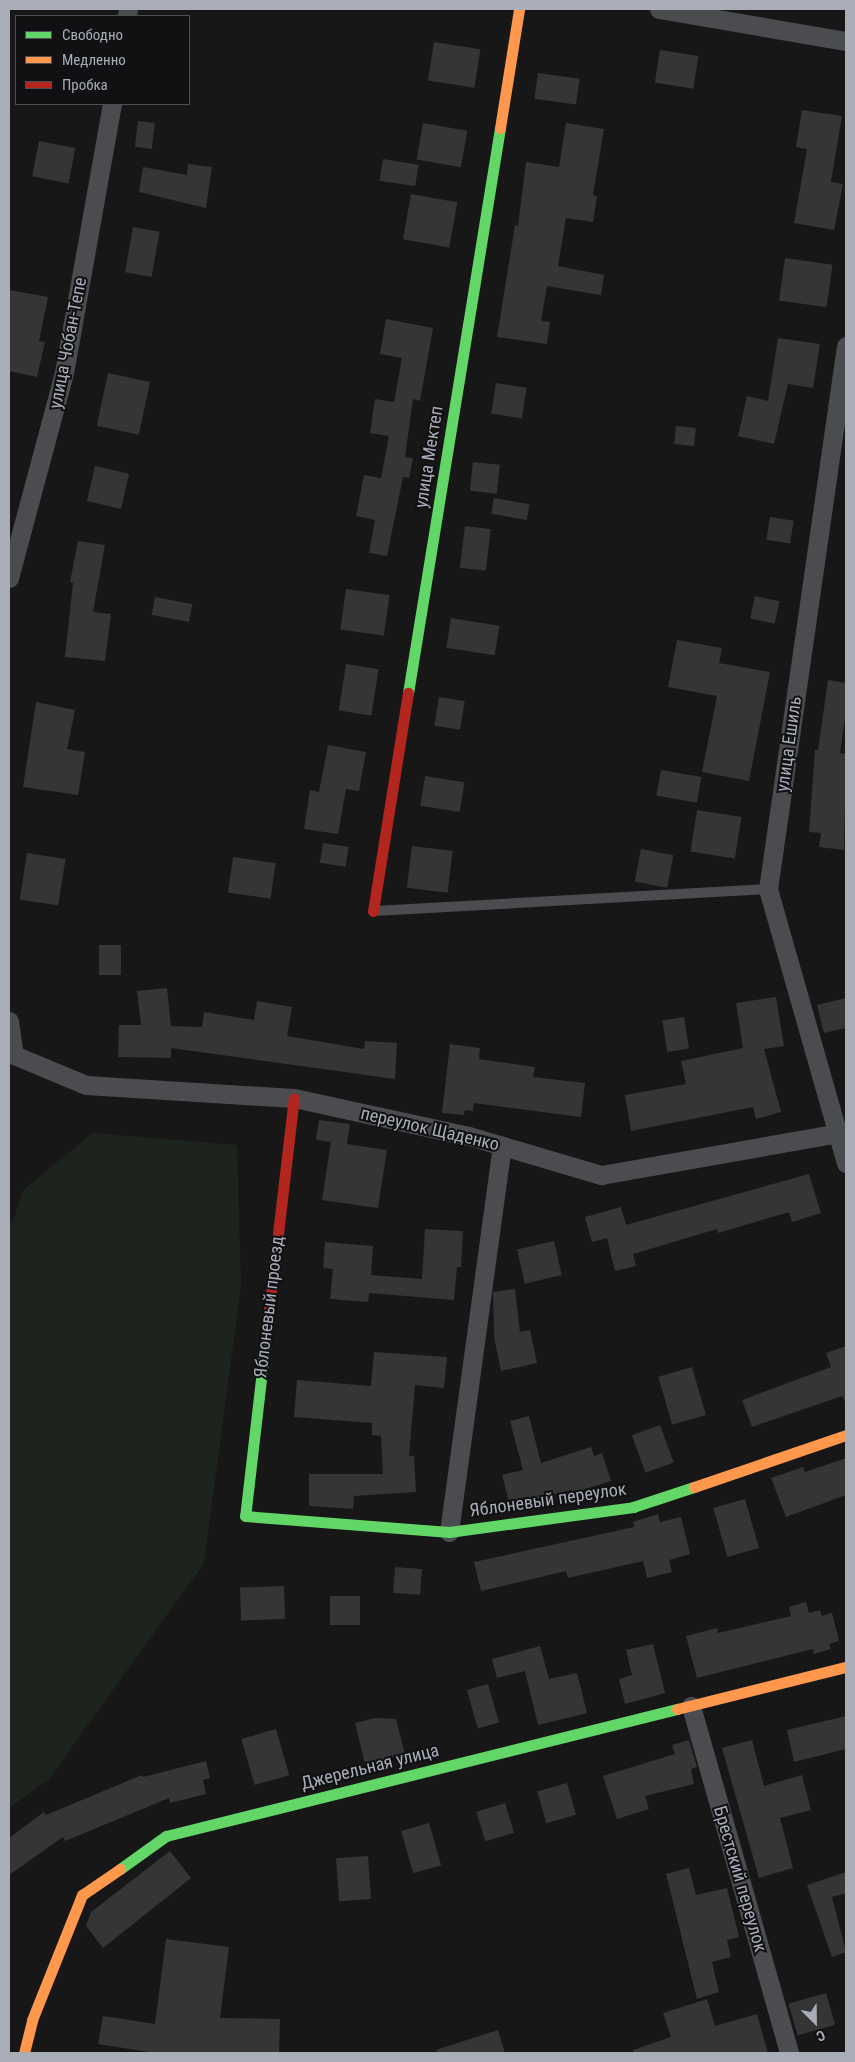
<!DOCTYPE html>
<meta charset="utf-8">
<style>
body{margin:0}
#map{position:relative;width:855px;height:2062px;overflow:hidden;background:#171717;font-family:"Roboto Condensed",sans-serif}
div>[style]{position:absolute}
.green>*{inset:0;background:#1d241e}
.building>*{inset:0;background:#353536;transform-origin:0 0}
.lane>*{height:10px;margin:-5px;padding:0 5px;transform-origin:5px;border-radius:5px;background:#4b4c50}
.street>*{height:19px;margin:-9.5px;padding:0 9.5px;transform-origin:9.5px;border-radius:9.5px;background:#4b4c50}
.fast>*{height:11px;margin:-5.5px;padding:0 5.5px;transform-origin:5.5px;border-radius:5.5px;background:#63d668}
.slow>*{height:11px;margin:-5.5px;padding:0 5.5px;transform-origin:5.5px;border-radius:5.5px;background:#ff974d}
.jam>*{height:11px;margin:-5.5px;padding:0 5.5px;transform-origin:5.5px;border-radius:5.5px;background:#b3261e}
span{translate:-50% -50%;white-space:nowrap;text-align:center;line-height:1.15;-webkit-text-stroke:4px #111113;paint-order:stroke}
.street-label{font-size:18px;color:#a8adb8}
.frame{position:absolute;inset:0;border:10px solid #a8adb8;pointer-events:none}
.legend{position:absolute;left:15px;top:15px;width:175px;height:90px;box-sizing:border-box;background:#111113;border:1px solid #4d4f55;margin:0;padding:6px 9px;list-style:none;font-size:15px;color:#a8adb8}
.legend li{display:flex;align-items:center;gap:10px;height:25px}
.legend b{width:25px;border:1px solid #4d4f55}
.north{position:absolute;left:790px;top:1997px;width:50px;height:50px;-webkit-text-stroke:4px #111113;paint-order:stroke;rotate:157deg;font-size:14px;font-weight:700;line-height:20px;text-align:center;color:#a8adb8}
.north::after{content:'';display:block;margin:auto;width:18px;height:22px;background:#a8adb8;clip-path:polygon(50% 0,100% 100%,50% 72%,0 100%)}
</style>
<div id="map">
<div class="green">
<div style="clip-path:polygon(93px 1133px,237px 1145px,241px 1286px,204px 1563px,49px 1779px,9px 1808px,9px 1222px,13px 1221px,23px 1190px)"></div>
</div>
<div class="building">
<div style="left:434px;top:42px;width:47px;height:39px;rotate:9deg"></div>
<div style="left:660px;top:50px;width:39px;height:33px;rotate:9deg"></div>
<div style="left:538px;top:73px;width:42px;height:26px;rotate:8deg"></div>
<div style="clip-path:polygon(802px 110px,842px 116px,831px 182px,843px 184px,834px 230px,794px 223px,807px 149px,796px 147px)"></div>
<div style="left:138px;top:121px;width:17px;height:26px;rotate:7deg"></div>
<div style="left:423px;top:123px;width:45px;height:37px;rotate:10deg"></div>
<div style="clip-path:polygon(566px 123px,604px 129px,593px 195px,597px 196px,593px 222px,566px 218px,558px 266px,604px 275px,601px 295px,547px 286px,541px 321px,550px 322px,547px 344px,497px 337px,515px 225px,518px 226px,526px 162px,559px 167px)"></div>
<div style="left:39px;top:141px;width:37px;height:36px;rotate:11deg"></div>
<div style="left:383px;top:159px;width:36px;height:22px;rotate:9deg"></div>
<div style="clip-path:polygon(188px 164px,212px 167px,206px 208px,139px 192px,143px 167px,187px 175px)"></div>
<div style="left:411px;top:194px;width:47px;height:46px;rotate:10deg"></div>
<div style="left:133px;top:227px;width:27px;height:46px;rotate:10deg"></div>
<div style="left:785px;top:258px;width:48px;height:43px;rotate:8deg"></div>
<div style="clip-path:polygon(9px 290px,48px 297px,39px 341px,45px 342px,37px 377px,9px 371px)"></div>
<div style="clip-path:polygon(386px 319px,433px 328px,420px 401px,413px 399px,405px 457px,413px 458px,409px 478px,403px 477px,387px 556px,369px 553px,375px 520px,356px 516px,364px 475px,381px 478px,389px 436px,370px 433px,375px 399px,394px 402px,402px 358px,380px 354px)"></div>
<div style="clip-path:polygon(778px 338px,820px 344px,813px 388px,788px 384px,774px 444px,738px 436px,747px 396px,768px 401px)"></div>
<div style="left:108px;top:373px;width:43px;height:54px;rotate:12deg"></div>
<div style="left:496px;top:383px;width:31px;height:31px;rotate:9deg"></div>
<div style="left:676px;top:426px;width:20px;height:18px;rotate:6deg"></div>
<div style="left:473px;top:462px;width:27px;height:29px;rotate:6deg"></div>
<div style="left:95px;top:466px;width:35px;height:36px;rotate:13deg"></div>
<div style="left:494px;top:498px;width:36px;height:16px;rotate:10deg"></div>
<div style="left:770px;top:517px;width:24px;height:23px;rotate:9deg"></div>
<div style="left:465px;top:526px;width:26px;height:42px;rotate:7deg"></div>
<div style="clip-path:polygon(78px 541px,105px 545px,93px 612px,111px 614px,105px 661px,65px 657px,73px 583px,70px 582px)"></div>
<div style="left:346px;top:589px;width:44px;height:41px;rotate:8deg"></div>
<div style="left:755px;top:596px;width:25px;height:23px;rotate:12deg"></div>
<div style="left:155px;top:597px;width:38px;height:18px;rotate:11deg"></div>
<div style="left:451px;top:618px;width:49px;height:30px;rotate:9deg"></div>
<div style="clip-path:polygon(677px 640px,722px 648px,719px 663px,770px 672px,749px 781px,702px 772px,717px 696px,668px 687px)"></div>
<div style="left:346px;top:664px;width:33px;height:47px;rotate:9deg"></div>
<div style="clip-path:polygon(828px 680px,846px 683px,846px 712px,840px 753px,846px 754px,844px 850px,819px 847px,821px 833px,809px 832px,815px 750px,818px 750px)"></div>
<div style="left:439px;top:697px;width:26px;height:29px;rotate:9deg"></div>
<div style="clip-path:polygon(36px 702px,75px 710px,67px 749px,85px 752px,78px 795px,23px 787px)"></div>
<div style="clip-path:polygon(328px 745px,366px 752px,359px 791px,346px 789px,338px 834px,304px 829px,310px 790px,319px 792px)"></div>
<div style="left:661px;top:770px;width:41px;height:26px;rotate:10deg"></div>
<div style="left:425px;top:776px;width:40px;height:30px;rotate:9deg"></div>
<div style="left:697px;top:810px;width:45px;height:42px;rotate:9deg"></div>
<div style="left:323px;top:843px;width:26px;height:20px;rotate:9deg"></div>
<div style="left:412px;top:846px;width:41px;height:42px;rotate:7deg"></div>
<div style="left:641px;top:849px;width:33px;height:33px;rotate:11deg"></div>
<div style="left:27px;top:853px;width:39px;height:47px;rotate:9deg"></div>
<div style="left:233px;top:857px;width:43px;height:36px;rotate:8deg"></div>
<div style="left:99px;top:945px;width:22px;height:30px"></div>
<div style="clip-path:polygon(167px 988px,171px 1026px,202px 1027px,204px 1012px,254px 1020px,257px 1001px,292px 1007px,287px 1036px,364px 1049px,365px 1041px,397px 1043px,395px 1079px,171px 1048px,171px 1058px,118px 1057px,119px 1025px,141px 1025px,137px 991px)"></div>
<div style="clip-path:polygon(776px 997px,784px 1046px,764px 1049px,781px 1112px,756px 1119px,753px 1107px,631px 1131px,625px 1095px,686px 1084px,681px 1061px,743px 1048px,736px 1003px)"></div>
<div style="clip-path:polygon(846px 998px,846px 1028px,824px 1033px,817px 1005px)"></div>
<div style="left:684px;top:1017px;width:32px;height:22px;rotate:81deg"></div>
<div style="clip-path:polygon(450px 1044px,480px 1048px,479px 1059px,535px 1067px,533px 1077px,585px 1083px,581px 1117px,474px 1103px,473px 1111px,465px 1110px,464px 1115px,442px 1113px)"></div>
<div style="clip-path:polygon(319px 1120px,350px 1124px,347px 1144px,387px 1150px,378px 1208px,322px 1200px,331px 1142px,316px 1140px)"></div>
<div style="clip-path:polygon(809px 1174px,821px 1213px,792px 1222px,789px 1212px,718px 1233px,717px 1229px,633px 1254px,636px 1266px,615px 1271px,607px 1238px,592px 1242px,585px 1217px,621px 1207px,626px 1225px)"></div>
<div style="clip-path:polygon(425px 1229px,463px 1231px,461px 1267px,457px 1267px,454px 1300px,369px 1293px,368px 1302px,330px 1299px,333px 1269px,323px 1268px,325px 1242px,373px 1246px,371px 1275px,422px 1279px)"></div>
<div style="left:554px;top:1241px;width:35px;height:38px;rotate:77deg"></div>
<div style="clip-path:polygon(515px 1289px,520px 1332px,530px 1330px,537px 1363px,501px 1371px,494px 1337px,493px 1292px)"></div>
<div style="clip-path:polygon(846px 1346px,846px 1403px,842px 1396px,752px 1427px,742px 1400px,831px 1367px,826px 1353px)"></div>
<div style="clip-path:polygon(374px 1352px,447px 1357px,444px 1388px,415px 1385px,409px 1456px,414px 1456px,416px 1492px,354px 1496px,353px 1509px,309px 1506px,309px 1474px,383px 1474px,381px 1436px,372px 1435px,372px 1423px,294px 1417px,297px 1380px,371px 1386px)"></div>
<div style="left:692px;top:1367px;width:50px;height:35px;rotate:74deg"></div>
<div style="clip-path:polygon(529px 1416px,541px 1463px,591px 1447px,594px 1456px,602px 1453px,611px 1481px,572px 1493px,571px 1490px,510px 1506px,502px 1475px,523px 1470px,510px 1421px)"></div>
<div style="left:660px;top:1425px;width:40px;height:30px;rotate:70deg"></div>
<div style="clip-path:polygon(846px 1458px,846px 1495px,786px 1517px,771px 1478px,803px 1467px,805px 1472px)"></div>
<div style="left:745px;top:1499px;width:51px;height:33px;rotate:74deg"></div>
<div style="clip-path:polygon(658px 1514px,660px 1522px,681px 1517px,690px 1554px,669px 1560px,672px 1572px,647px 1578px,643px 1561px,568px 1578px,566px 1571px,481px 1591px,474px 1562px,634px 1527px,633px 1522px)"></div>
<div style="left:395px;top:1567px;width:27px;height:26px;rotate:4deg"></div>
<div style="left:284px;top:1586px;width:33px;height:44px;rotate:88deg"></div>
<div style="left:330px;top:1596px;width:30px;height:29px"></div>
<div style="clip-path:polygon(806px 1602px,809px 1613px,820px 1610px,822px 1616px,832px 1613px,839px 1641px,829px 1644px,831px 1649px,814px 1654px,813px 1649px,697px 1678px,686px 1636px,717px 1628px,718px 1633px,791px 1616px,789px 1607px)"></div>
<div style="clip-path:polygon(653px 1644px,665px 1693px,625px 1704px,619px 1679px,632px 1675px,626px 1650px)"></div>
<div style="clip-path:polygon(540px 1646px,549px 1679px,577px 1673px,587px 1713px,538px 1725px,525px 1671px,497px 1678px,492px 1659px)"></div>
<div style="left:488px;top:1684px;width:40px;height:22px;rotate:74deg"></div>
<div style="clip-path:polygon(846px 1716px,846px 1749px,794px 1762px,787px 1730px)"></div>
<div style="clip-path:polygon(375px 1718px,396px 1719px,405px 1754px,365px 1764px,355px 1723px)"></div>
<div style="left:276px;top:1729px;width:48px;height:36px;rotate:74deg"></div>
<div style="clip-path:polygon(689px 1740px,697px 1767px,691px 1769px,694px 1784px,645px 1796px,649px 1809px,617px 1819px,603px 1776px,675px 1754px,672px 1745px)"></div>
<div style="clip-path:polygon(752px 1740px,764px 1786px,802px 1775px,811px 1810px,780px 1818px,793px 1868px,759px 1878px,722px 1748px)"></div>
<div style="clip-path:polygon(206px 1761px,210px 1778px,203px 1780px,206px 1794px,170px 1803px,169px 1798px,65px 1841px,63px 1837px,9px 1875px,9px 1838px,44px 1812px,46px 1815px,142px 1775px,143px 1777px)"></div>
<div style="left:567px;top:1783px;width:33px;height:31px;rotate:74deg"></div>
<div style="left:505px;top:1803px;width:31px;height:30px;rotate:73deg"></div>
<div style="left:429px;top:1823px;width:44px;height:29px;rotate:74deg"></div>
<div style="clip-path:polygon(170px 1851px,191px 1878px,103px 1948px,86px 1926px,91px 1912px)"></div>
<div style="left:368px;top:1856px;width:43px;height:32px;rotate:86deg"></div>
<div style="clip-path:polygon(689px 1868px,696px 1895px,727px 1888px,739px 1937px,727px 1940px,731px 1957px,712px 1962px,719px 1992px,697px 1999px,666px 1874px)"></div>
<div style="clip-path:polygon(846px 1872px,846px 1893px,832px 1897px,846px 1952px,832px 1957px,807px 1885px)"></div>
<div style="clip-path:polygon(166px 1939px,229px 1947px,220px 2018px,280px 2019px,279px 2053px,155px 2053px,98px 2044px,103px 2016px,155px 2024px)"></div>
<div style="left:826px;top:1993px;width:33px;height:39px;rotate:74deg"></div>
<div style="clip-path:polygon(707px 1999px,715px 2026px,757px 2014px,768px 2053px,634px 2053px,633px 2050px,671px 2037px,663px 2013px)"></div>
<div style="clip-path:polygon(498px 2030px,505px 2053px,437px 2053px,436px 2050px)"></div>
</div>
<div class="lane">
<div style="left:374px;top:911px;width:395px;rotate:-3.2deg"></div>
</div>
<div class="street">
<div style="left:659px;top:9px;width:190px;rotate:9.7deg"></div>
<div style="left:127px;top:16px;width:7px;rotate:-82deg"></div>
<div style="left:846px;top:346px;width:549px;rotate:98.17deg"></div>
<div style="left:768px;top:889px;width:285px;rotate:74.1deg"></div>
<div style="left:9px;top:578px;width:212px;rotate:-75deg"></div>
<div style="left:64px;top:373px;width:273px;rotate:-79.9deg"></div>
<div style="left:9px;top:1021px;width:34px;rotate:82deg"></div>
<div style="left:14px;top:1055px;width:78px;rotate:22.6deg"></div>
<div style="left:86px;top:1085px;width:208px;rotate:3.6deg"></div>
<div style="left:294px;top:1098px;width:179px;rotate:12.3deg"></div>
<div style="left:469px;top:1136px;width:138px;rotate:16.5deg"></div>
<div style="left:601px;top:1175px;width:249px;rotate:-10deg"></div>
<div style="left:449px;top:1532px;width:390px;rotate:-82.2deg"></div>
<div style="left:691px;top:1706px;width:361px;rotate:74.2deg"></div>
</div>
<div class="fast">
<div style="left:408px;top:693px;width:572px;rotate:-80.75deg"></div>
<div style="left:269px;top:1310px;width:207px;rotate:96.6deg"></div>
<div style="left:245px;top:1516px;width:205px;rotate:4.5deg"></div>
<div style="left:449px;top:1532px;width:186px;rotate:-7.7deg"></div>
<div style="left:633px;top:1507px;width:64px;rotate:-18.2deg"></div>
<div style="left:120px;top:1869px;width:57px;rotate:-35.7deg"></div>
<div style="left:166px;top:1836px;width:527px;rotate:-13.96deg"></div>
</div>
<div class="slow">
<div style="left:500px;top:128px;width:121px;rotate:-80.9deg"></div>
<div style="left:694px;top:1487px;width:161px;rotate:-18.9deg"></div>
<div style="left:677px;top:1709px;width:174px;rotate:-14deg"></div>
<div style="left:24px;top:2053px;width:34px;rotate:-76deg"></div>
<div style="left:32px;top:2020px;width:135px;rotate:-68.2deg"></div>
<div style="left:82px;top:1895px;width:46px;rotate:-34.4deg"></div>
</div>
<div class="jam">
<div style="left:373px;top:911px;width:221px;rotate:-80.9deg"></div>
<div style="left:269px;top:1310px;width:213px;rotate:-83.3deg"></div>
</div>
<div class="street-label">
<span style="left:68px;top:343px;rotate:-79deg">улица Чобан-Тепе</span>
<span style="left:429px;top:457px;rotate:-81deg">улица Мектеп</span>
<span style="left:789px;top:744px;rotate:-82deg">улица Ешиль</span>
<span style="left:430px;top:1129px;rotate:13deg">переулок Щаденко</span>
<span style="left:269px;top:1307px;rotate:-83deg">Яблоневый проезд</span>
<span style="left:548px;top:1500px;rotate:-8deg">Яблоневый переулок</span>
<span style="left:370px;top:1767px;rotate:-14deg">Джерельная улица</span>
<span style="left:740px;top:1879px;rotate:74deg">Брестский переулок</span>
</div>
<div class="frame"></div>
<ul class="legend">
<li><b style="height:6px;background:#63d668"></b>Свободно</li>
<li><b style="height:6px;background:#ff974d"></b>Медленно</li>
<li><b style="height:6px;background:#b3261e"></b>Пробка</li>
</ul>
<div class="north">С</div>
</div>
